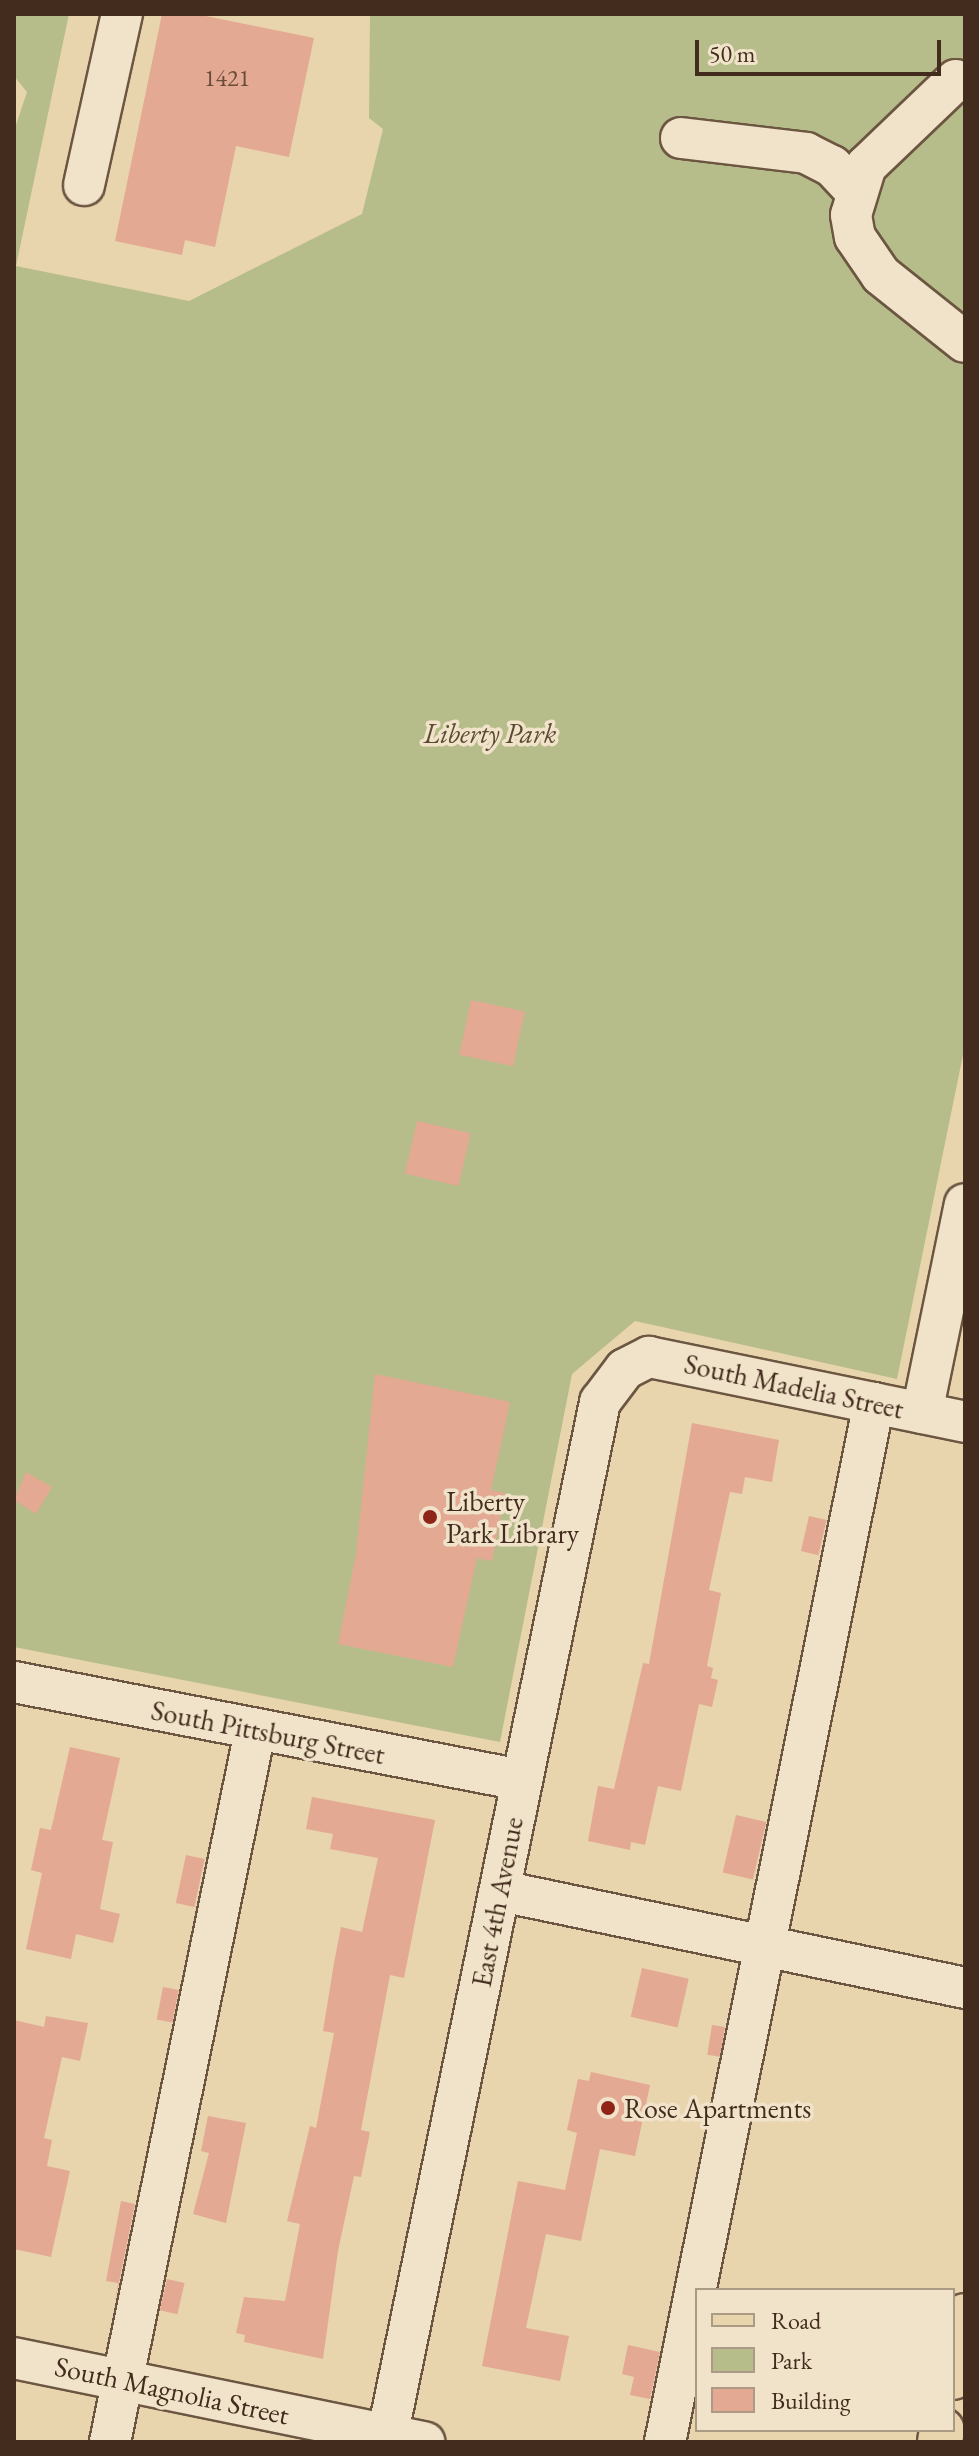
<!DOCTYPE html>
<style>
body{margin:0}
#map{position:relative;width:979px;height:2456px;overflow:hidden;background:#e8d4ad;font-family:"EB Garamond",serif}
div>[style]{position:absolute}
.green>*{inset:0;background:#b6bd8a}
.building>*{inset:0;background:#e3a992;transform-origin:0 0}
.roads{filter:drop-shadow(2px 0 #6c5641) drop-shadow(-2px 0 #6c5641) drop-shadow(0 2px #6c5641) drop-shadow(0 -2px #6c5641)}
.minor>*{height:40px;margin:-20px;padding:0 20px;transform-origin:20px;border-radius:20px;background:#f0e3ca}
.major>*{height:44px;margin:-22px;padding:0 22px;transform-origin:22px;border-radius:22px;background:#e8d4ad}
.dots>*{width:22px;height:22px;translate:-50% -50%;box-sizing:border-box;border:4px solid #f0e3ca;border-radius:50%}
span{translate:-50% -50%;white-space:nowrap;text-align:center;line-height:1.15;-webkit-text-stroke:7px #f0e3ca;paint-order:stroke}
.number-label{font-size:24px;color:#6b4b3a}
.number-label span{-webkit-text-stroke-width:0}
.park-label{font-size:28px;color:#5a4933;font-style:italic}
.street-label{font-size:28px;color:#432c1d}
.poi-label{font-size:28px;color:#432c1d}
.left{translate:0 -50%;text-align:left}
.frame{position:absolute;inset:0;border:16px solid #432c1d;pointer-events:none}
.legend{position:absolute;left:695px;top:2288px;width:260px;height:144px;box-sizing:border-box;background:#f0e3ca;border:2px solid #ab9a85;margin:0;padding:10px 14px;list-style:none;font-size:24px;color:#432c1d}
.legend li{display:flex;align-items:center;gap:16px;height:40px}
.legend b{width:40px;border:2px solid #ab9a85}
.scale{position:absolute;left:695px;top:40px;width:246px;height:36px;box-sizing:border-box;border:4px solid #432c1d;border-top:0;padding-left:10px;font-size:24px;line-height:28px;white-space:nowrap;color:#432c1d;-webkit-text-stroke:6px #f0e3ca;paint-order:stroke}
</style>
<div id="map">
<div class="green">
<div style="clip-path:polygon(14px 14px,69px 14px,16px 266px,189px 301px,362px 214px,383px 129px,369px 118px,370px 14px,965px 14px,965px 1045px,897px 1379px,635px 1321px,572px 1374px,500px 1742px,14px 1647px,14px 131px,27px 92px,14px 76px)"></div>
</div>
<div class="building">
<div style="clip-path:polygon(162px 14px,196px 14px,314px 38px,289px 157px,236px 146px,215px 247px,185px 240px,182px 255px,115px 241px)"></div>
<div style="left:471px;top:1000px;width:55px;height:56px;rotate:12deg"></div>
<div style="left:417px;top:1121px;width:55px;height:54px;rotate:13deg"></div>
<div style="clip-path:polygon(375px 1374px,510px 1402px,491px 1490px,505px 1493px,492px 1561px,477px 1558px,453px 1667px,338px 1644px,356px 1554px)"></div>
<div style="clip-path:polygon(692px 1423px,779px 1440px,772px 1482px,745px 1477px,742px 1494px,730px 1492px,709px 1590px,721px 1593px,707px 1666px,713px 1668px,711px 1678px,718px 1680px,712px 1707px,699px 1704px,681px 1791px,658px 1786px,645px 1845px,631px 1842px,630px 1850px,588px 1841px,598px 1786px,614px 1789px,643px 1663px,649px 1664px)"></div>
<div style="clip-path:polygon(26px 1472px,52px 1487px,36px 1514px,14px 1500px)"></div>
<div style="left:809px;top:1516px;width:18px;height:36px;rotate:13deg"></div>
<div style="clip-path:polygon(70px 1747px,120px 1758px,102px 1840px,113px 1842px,100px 1909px,120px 1914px,113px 1943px,76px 1934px,71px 1959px,26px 1949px,42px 1873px,31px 1870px,40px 1828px,51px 1830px)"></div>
<div style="clip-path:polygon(312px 1797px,435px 1820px,404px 1978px,390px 1975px,361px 2130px,370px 2132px,361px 2177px,354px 2176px,338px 2251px,323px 2359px,244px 2342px,245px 2335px,236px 2333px,244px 2297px,285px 2301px,300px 2224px,287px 2221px,310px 2126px,316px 2128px,334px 2033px,323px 2031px,334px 1963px,341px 1927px,362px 1932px,378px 1858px,330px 1849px,333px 1834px,306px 1829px)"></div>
<div style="left:736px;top:1815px;width:31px;height:59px;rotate:13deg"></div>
<div style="left:186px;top:1855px;width:19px;height:49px;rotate:12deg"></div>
<div style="left:642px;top:1968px;width:48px;height:50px;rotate:13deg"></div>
<div style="left:163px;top:1987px;width:16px;height:33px;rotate:11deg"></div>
<div style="clip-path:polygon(46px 2016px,88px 2023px,80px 2061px,62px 2057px,44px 2138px,52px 2140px,47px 2166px,70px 2171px,51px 2257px,14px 2249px,14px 2020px,44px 2027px)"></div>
<div style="left:712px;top:2025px;width:13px;height:30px;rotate:9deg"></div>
<div style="clip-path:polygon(591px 2072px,650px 2085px,635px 2156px,600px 2149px,581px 2241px,546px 2234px,526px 2328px,569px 2336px,560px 2381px,482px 2366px,518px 2181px,565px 2190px,577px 2133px,567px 2130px,578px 2079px,589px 2081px)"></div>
<div style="clip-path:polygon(208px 2116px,246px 2123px,226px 2223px,193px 2214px,209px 2153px,201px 2151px)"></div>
<div style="clip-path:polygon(121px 2201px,135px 2204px,115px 2302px,118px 2283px,106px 2281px)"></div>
<div style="left:167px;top:2279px;width:18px;height:32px;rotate:13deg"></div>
<div style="clip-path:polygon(628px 2345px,660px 2352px,650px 2399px,630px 2395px,634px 2377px,622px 2374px)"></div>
</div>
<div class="roads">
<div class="minor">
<div style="left:956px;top:80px;width:124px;rotate:136.3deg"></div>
<div style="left:866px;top:166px;width:51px;rotate:107deg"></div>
<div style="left:851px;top:215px;width:22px;rotate:80deg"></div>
<div style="left:855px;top:237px;width:46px;rotate:55.6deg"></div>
<div style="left:881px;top:275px;width:107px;rotate:38.6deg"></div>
<div style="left:681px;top:138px;width:126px;rotate:6.8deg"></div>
<div style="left:806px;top:153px;width:29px;rotate:27deg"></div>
<div style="left:832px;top:166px;width:35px;rotate:47deg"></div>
<div style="left:84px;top:185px;width:175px;rotate:-77.5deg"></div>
<div style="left:922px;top:1413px;width:213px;rotate:-78.4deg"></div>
<div style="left:14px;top:1682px;width:516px;rotate:10.94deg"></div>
<div style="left:501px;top:1891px;width:474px;rotate:11.8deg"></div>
<div style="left:14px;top:2358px;width:419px;rotate:11.6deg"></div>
<div style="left:110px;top:2442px;width:726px;rotate:-78.47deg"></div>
<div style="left:386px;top:2442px;width:1062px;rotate:-78.37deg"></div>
<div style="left:600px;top:1402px;width:41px;rotate:-52.9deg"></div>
<div style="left:625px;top:1369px;width:27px;rotate:-27deg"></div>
<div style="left:649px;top:1357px;width:323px;rotate:11.6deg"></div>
<div style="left:665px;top:2442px;width:1060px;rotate:-78.63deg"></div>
</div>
<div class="major">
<div style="left:953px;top:2377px;width:62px;rotate:-78.9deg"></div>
<div style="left:940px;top:2442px;width:12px;rotate:-81deg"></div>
</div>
</div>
<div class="dots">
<div style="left:430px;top:1517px;background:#8f2418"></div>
<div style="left:608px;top:2108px;background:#8f2418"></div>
</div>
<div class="number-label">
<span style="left:227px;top:78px">1421</span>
</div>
<div class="park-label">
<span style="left:490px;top:733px">Liberty Park</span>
</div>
<div class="street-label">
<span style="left:794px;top:1386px;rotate:12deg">South Madelia Street</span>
<span style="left:268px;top:1732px;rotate:11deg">South Pittsburg Street</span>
<span style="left:497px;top:1902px;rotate:-79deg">East 4th Avenue</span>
<span style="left:172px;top:2390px;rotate:12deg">South Magnolia Street</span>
</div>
<div class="poi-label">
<span class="left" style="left:446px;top:1517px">Liberty<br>Park Library</span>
<span class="left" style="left:624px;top:2108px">Rose Apartments</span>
</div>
<div class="frame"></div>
<ul class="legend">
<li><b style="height:10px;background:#e8d4ad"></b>Road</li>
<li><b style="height:22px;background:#b6bd8a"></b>Park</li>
<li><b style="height:22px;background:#e3a992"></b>Building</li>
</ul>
<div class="scale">50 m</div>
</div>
